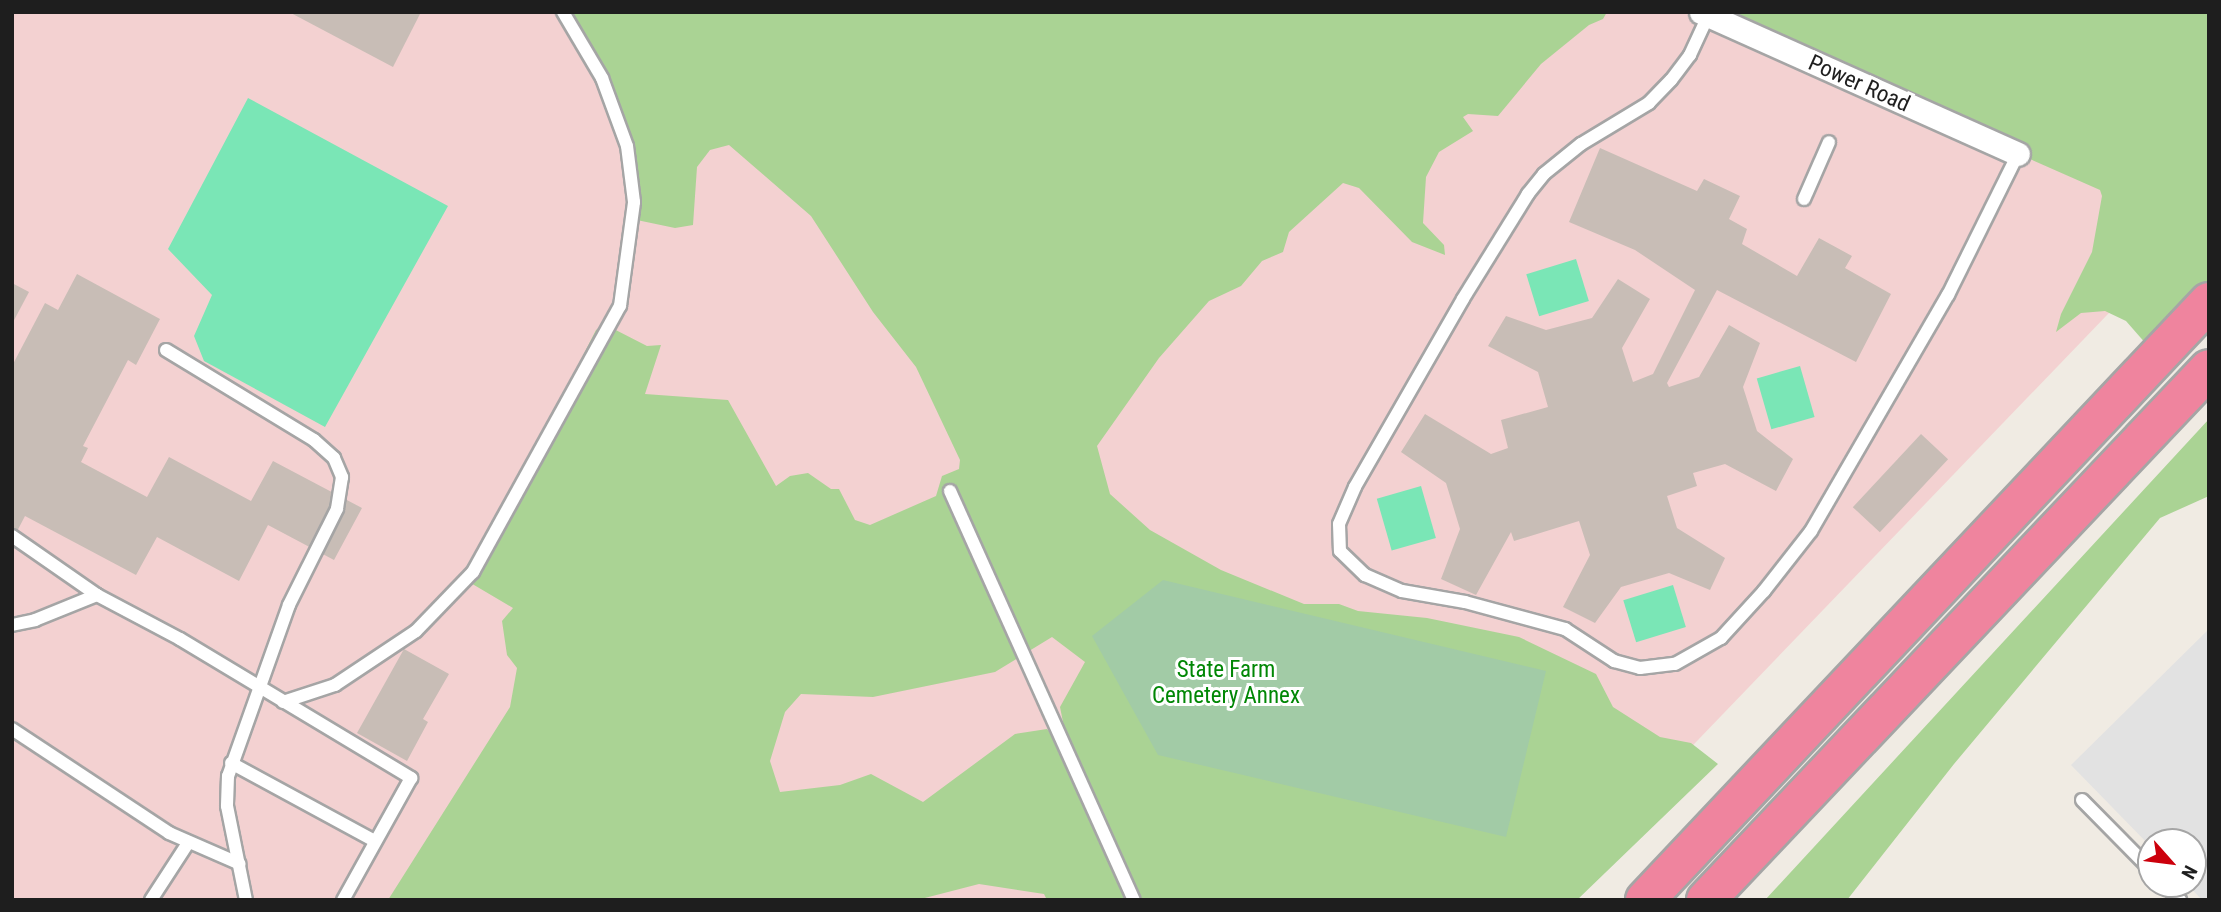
<!DOCTYPE html>
<style>
body{margin:0}
#map{position:relative;width:2221px;height:912px;overflow:hidden;background:#f0ebe3;font-family:"Roboto Condensed",sans-serif}
div>[style]{position:absolute}
.commercial>*{inset:0;background:#f3d1d1}
.forest>*{inset:0;background:#aad394}
.cemetery>*{inset:0;background:#a2cba6}
.pitch>*{inset:0;background:#7ae6b6;transform-origin:0 0}
.parking>*{inset:0;background:#e2e2e2}
.building>*{inset:0;background:#c8bdb6;transform-origin:0 0}
.roads{filter:drop-shadow(2px 0 #a5a5a5) drop-shadow(-2px 0 #a5a5a5) drop-shadow(0 2px #a5a5a5) drop-shadow(0 -2px #a5a5a5)}
.service>*{height:12px;margin:-6px;padding:0 6px;transform-origin:6px;border-radius:6px;background:#fff}
.minor>*{height:23px;margin:-11.5px;padding:0 11.5px;transform-origin:11.5px;border-radius:11.5px;background:#fff}
.motorway>*{height:38px;margin:-19px;padding:0 19px;transform-origin:19px;border-radius:19px;background:#ef849e}
span{translate:-50% -50%;white-space:nowrap;text-align:center;line-height:1.15;-webkit-text-stroke:6px #fff;paint-order:stroke}
.street-label{font-size:23px;color:#1e1e1e}
.park-label{font-size:23px;color:#018705}
.frame{position:absolute;inset:0;border:14px solid #1e1e1e;pointer-events:none}
.north{position:absolute;left:2137px;top:828px;width:70px;height:70px;box-sizing:border-box;background:#fff;border:2px solid #a5a5a5;border-radius:50%;rotate:118deg;font-size:19px;font-weight:700;line-height:28px;text-align:center;color:#1e1e1e}
.north::after{content:'';display:block;margin:auto;width:24px;height:32px;background:#cc000c;clip-path:polygon(50% 0,100% 100%,50% 72%,0 100%)}
</style>
<div id="map">
<div class="commercial">
<div style="clip-path:polygon(12px 12px,2209px 12px,2209px 209px,1544px 900px,12px 900px)"></div>
</div>
<div class="forest">
<div style="clip-path:polygon(evenodd,564px 12px,1607px 12px,1603px 19px,1589px 25px,1541px 64px,1498px 116px,1468px 114px,1463px 117px,1473px 131px,1439px 152px,1426px 177px,1423px 223px,1444px 245px,1445px 255px,1412px 242px,1359px 188px,1343px 183px,1289px 232px,1283px 252px,1262px 261px,1241px 286px,1209px 301px,1159px 358px,1097px 446px,1110px 494px,1150px 530px,1221px 570px,1304px 604px,1339px 604px,1358px 611px,1427px 618px,1519px 637px,1596px 674px,1613px 707px,1660px 737px,1691px 743px,1718px 764px,1577px 900px,1047px 900px,1044px 894px,979px 884px,917px 900px,388px 900px,510px 707px,517px 668px,507px 655px,502px 621px,513px 608px,469px 582px,470px 577px,596px 330px,604px 324px,647px 346px,661px 345px,645px 394px,728px 400px,776px 486px,790px 476px,808px 473px,831px 489px,839px 489px,855px 520px,870px 525px,936px 496px,942px 476px,959px 469px,960px 460px,916px 367px,873px 312px,811px 216px,729px 145px,710px 150px,697px 167px,693px 225px,675px 228px,632px 219px,630px 190px,614px 115px,564px 12px,1052px 637px,1085px 662px,1060px 707px,1070px 757px,1047px 729px,1015px 734px,923px 802px,871px 774px,840px 785px,780px 792px,770px 761px,785px 712px,801px 694px,873px 697px,995px 672px,1052px 637px)"></div>
<div style="clip-path:polygon(1697px 12px,2209px 12px,2209px 298px,2154px 353px,2126px 321px,2105px 311px,2081px 313px,2056px 332px,2061px 314px,2092px 252px,2102px 196px,2100px 190px)"></div>
<div style="clip-path:polygon(2209px 419px,2209px 496px,2160px 518px,1954px 764px,1847px 900px,1765px 900px)"></div>
</div>
<div class="cemetery">
<div style="clip-path:polygon(1163px 580px,1546px 671px,1506px 837px,1158px 755px,1092px 636px)"></div>
</div>
<div class="pitch">
<div style="clip-path:polygon(248px 98px,448px 206px,325px 427px,204px 361px,194px 336px,212px 295px,168px 249px)"></div>
<div style="left:1576px;top:259px;width:44px;height:52px;rotate:73deg"></div>
<div style="left:1800px;top:366px;width:53px;height:45px;rotate:74deg"></div>
<div style="left:1421px;top:486px;width:54px;height:46px;rotate:74deg"></div>
<div style="left:1673px;top:585px;width:44px;height:52px;rotate:73deg"></div>
</div>
<div class="parking">
<div style="clip-path:polygon(2209px 629px,2209px 900px,2202px 900px,2187px 884px,2193px 884px,2193px 842px,2151px 842px,2151px 847px,2071px 765px)"></div>
</div>
<div class="building">
<div style="clip-path:polygon(289px 12px,421px 12px,393px 67px)"></div>
<div style="clip-path:polygon(1600px 148px,1697px 191px,1704px 179px,1740px 196px,1729px 219px,1747px 229px,1742px 244px,1797px 276px,1819px 238px,1852px 256px,1845px 268px,1891px 294px,1856px 362px,1717px 290px,1667px 383px,1669px 387px,1699px 377px,1729px 325px,1760px 343px,1743px 387px,1757px 431px,1793px 459px,1776px 491px,1725px 464px,1693px 473px,1697px 486px,1667px 496px,1677px 528px,1725px 558px,1710px 590px,1669px 573px,1621px 587px,1595px 623px,1563px 607px,1590px 555px,1579px 521px,1514px 541px,1511px 532px,1476px 595px,1441px 579px,1460px 529px,1446px 483px,1401px 452px,1425px 414px,1491px 454px,1508px 448px,1501px 420px,1548px 407px,1538px 372px,1488px 346px,1506px 316px,1546px 330px,1592px 318px,1618px 279px,1650px 299px,1622px 348px,1633px 382px,1653px 374px,1695px 290px,1635px 250px,1569px 222px)"></div>
<div style="clip-path:polygon(77px 274px,160px 319px,136px 365px,128px 360px,83px 446px,88px 448px,81px 462px,147px 497px,169px 457px,251px 501px,273px 461px,362px 508px,334px 560px,268px 525px,239px 581px,157px 537px,136px 575px,25px 516px,12px 541px,12px 366px,45px 303px,58px 310px)"></div>
<div style="clip-path:polygon(12px 283px,29px 292px,12px 324px)"></div>
<div style="left:1921px;top:434px;width:37px;height:100px;rotate:43deg"></div>
<div style="clip-path:polygon(404px 649px,449px 674px,423px 719px,428px 722px,407px 761px,357px 733px)"></div>
</div>
<div class="roads">
<div class="service">
<div style="left:1708px;top:16px;width:43px;rotate:114.8deg"></div>
<div style="left:1690px;top:55px;width:31px;rotate:127deg"></div>
<div style="left:1671px;top:80px;width:32px;rotate:134deg"></div>
<div style="left:1649px;top:103px;width:79px;rotate:148.9deg"></div>
<div style="left:1581px;top:144px;width:48px;rotate:141deg"></div>
<div style="left:1544px;top:174px;width:26px;rotate:129deg"></div>
<div style="left:1528px;top:194px;width:123px;rotate:121.8deg"></div>
<div style="left:1463px;top:299px;width:217px;rotate:119.9deg"></div>
<div style="left:1355px;top:487px;width:40px;rotate:113.4deg"></div>
<div style="left:1339px;top:524px;width:27px;rotate:88deg"></div>
<div style="left:1340px;top:551px;width:35px;rotate:44deg"></div>
<div style="left:1365px;top:575px;width:40px;rotate:23.4deg"></div>
<div style="left:1402px;top:591px;width:64px;rotate:9.9deg"></div>
<div style="left:1465px;top:602px;width:104px;rotate:15.1deg"></div>
<div style="left:1565px;top:629px;width:59px;rotate:33.1deg"></div>
<div style="left:1614px;top:661px;width:27px;rotate:15deg"></div>
<div style="left:1640px;top:668px;width:35px;rotate:-7deg"></div>
<div style="left:1675px;top:664px;width:53px;rotate:-29.5deg"></div>
<div style="left:1721px;top:638px;width:64px;rotate:-47.5deg"></div>
<div style="left:1764px;top:591px;width:76px;rotate:-51.9deg"></div>
<div style="left:1811px;top:531px;width:273px;rotate:-59.9deg"></div>
<div style="left:1948px;top:295px;width:157px;rotate:-63.6deg"></div>
<div style="left:1804px;top:199px;width:62px;rotate:-66.3deg"></div>
<div style="left:166px;top:350px;width:173px;rotate:31.3deg"></div>
<div style="left:314px;top:440px;width:27px;rotate:42deg"></div>
<div style="left:334px;top:458px;width:21px;rotate:67deg"></div>
<div style="left:342px;top:477px;width:32px;rotate:99deg"></div>
<div style="left:337px;top:509px;width:107px;rotate:116.6deg"></div>
<div style="left:289px;top:605px;width:182px;rotate:109.6deg"></div>
<div style="left:228px;top:776px;width:30px;rotate:92deg"></div>
<div style="left:227px;top:806px;width:96px;rotate:78.6deg"></div>
<div style="left:950px;top:491px;width:448px;rotate:65.8deg"></div>
<div style="left:12px;top:536px;width:103px;rotate:34.8deg"></div>
<div style="left:97px;top:595px;width:94px;rotate:27.9deg"></div>
<div style="left:180px;top:639px;width:270px;rotate:31deg"></div>
<div style="left:411px;top:778px;width:140px;rotate:119.1deg"></div>
<div style="left:12px;top:625px;width:24px;rotate:-12deg"></div>
<div style="left:35px;top:620px;width:67px;rotate:-22deg"></div>
<div style="left:283px;top:702px;width:55px;rotate:-18.1deg"></div>
<div style="left:335px;top:685px;width:97px;rotate:-33.7deg"></div>
<div style="left:416px;top:631px;width:82px;rotate:-46deg"></div>
<div style="left:473px;top:572px;width:304px;rotate:-61.1deg"></div>
<div style="left:620px;top:306px;width:105px;rotate:-82.3deg"></div>
<div style="left:634px;top:202px;width:56px;rotate:-97.1deg"></div>
<div style="left:627px;top:146px;width:72px;rotate:-110.2deg"></div>
<div style="left:602px;top:78px;width:77px;rotate:-120.6deg"></div>
<div style="left:12px;top:729px;width:188px;rotate:33.5deg"></div>
<div style="left:169px;top:833px;width:77px;rotate:23.6deg"></div>
<div style="left:231px;top:763px;width:162px;rotate:28.5deg"></div>
<div style="left:2082px;top:800px;width:98px;rotate:45.4deg"></div>
<div style="left:2164px;top:884px;width:23px;rotate:45deg"></div>
<div style="left:151px;top:900px;width:68px;rotate:-57deg"></div>
</div>
<div class="minor">
<div style="left:1701px;top:12px;width:347px;rotate:24.1deg"></div>
</div>
<div class="motorway">
<div style="left:1645px;top:900px;width:822px;rotate:-46.68deg"></div>
<div style="left:1706px;top:900px;width:731px;rotate:-46.55deg"></div>
</div>
</div>
<div class="street-label">
<span style="left:1859px;top:84px;rotate:24deg">Power Road</span>
</div>
<div class="park-label">
<span style="left:1226px;top:683px">State Farm<br>Cemetery Annex</span>
</div>
<div class="frame"></div>
<div class="north">N</div>
</div>
